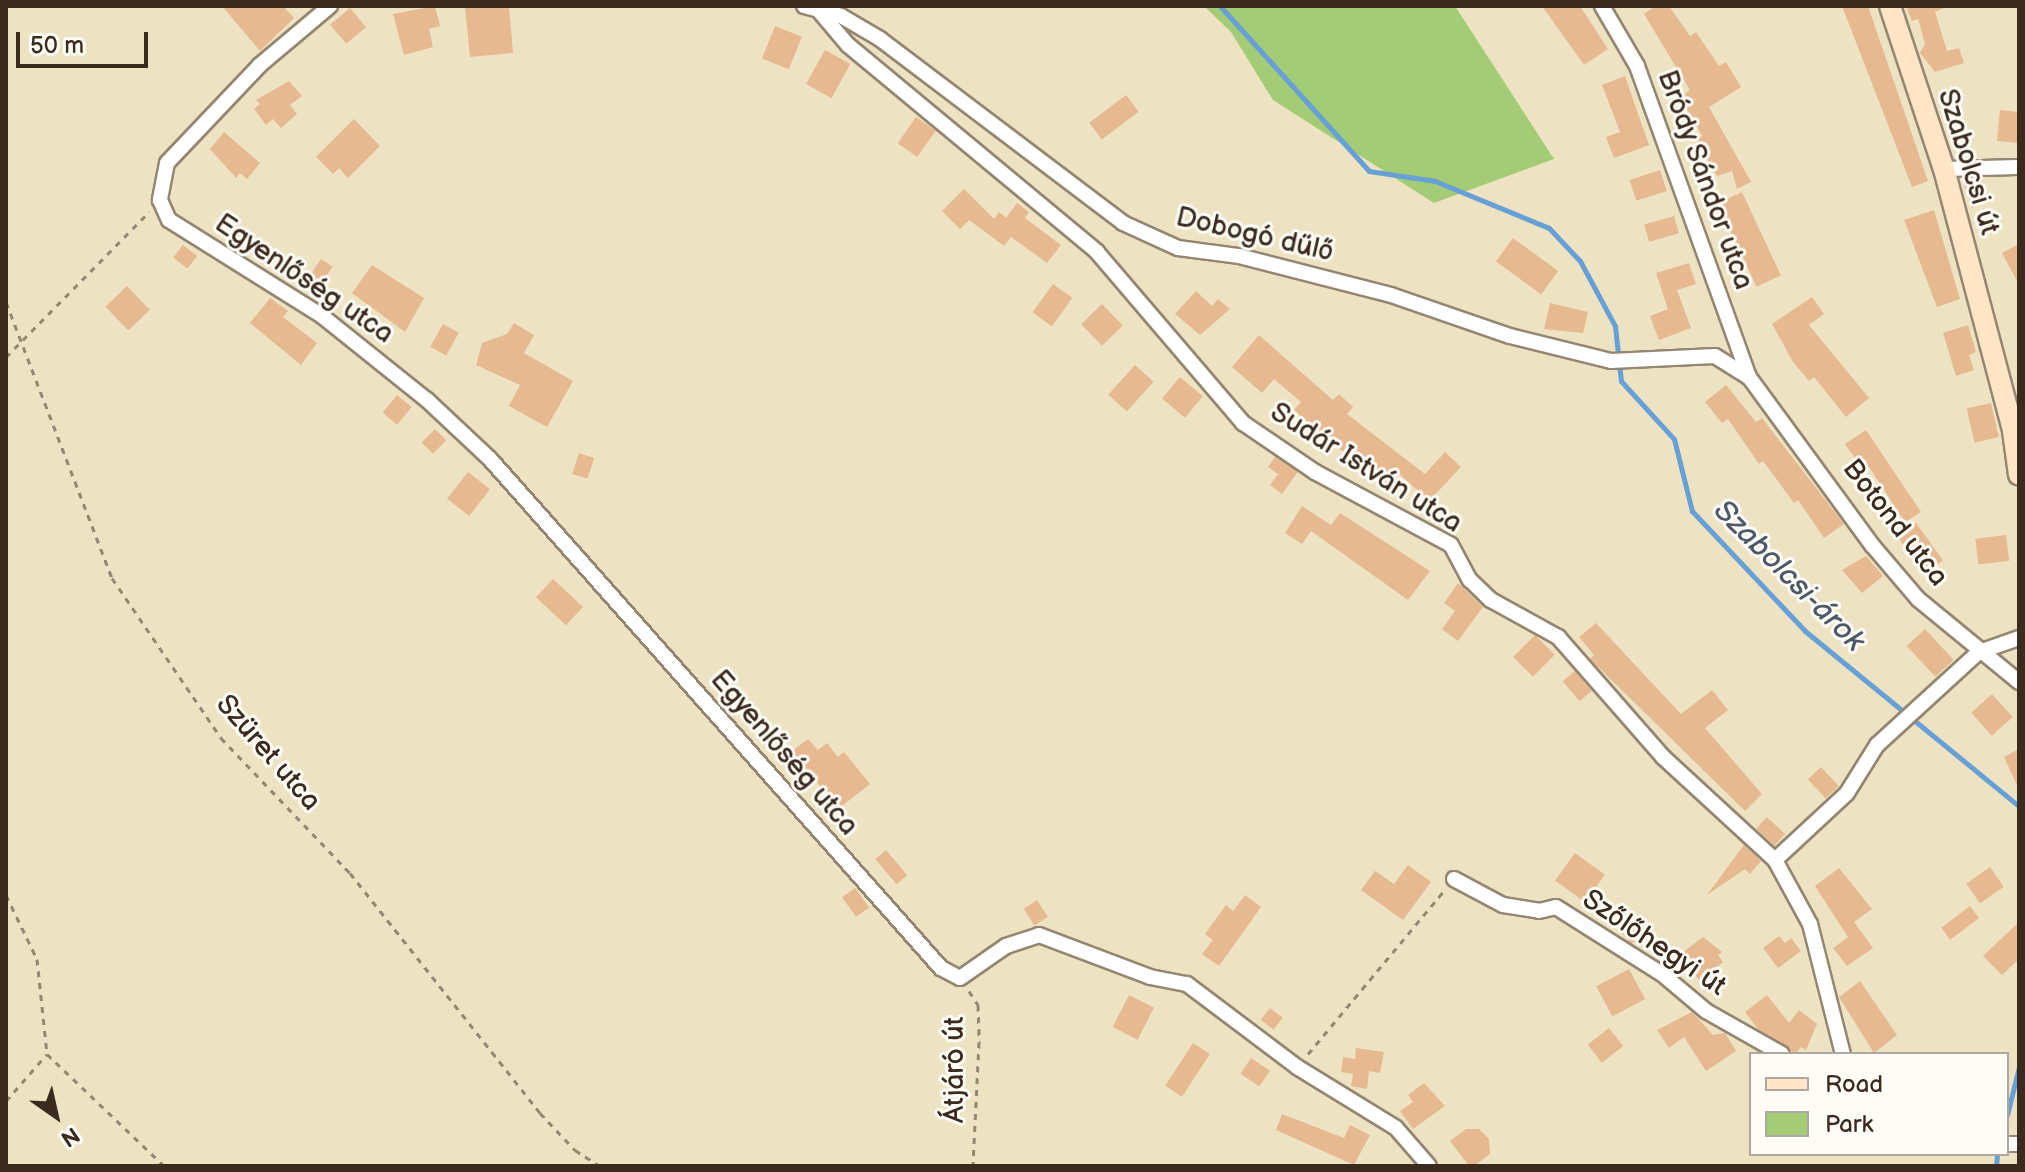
<!DOCTYPE html>
<meta charset="utf-8">
<style>
body{margin:0}
#map{position:relative;width:2025px;height:1172px;overflow:hidden;background:#ede3c3;font-family:"Balsamiq Sans",sans-serif}
div>[style]{position:absolute}
.green>*{inset:0;background:#a4cb76}
.stream>*{height:5px;margin:-2.5px;padding:0 2.5px;transform-origin:2.5px;border-radius:2.5px;background:#67a0d6}
.building>*{inset:0;background:#e7b991;transform-origin:0 0}
.path>*{height:3px;margin-top:-1.5px;transform-origin:0;background:repeating-linear-gradient(90deg,#948670 0 6px,transparent 0 12px)}
.roads{filter:drop-shadow(2px 0 #948670) drop-shadow(-2px 0 #948670) drop-shadow(0 2px #948670) drop-shadow(0 -2px #948670)}
.street>*{height:14px;margin:-7px;padding:0 7px;transform-origin:7px;border-radius:7px;background:#fff}
.secondary>*{height:20px;margin:-10px;padding:0 10px;transform-origin:10px;border-radius:10px;background:#fee5c5}
span{translate:-50% -50%;white-space:nowrap;text-align:center;line-height:1.15;-webkit-text-stroke:6px #fdfcf7;paint-order:stroke}
.street-label{font-size:28px;color:#3b2a1e}
.water-label{font-size:30px;color:#4d5968;font-style:italic}
.frame{position:absolute;inset:0;border:8px solid #3b2a1e;pointer-events:none}
.legend{position:absolute;left:1749px;top:1052px;width:260px;height:104px;box-sizing:border-box;background:#fdfcf7;border:2px solid #afa8a0;margin:0;padding:10px 14px;list-style:none;font-size:24px;color:#3b2a1e}
.legend li{display:flex;align-items:center;gap:16px;height:40px}
.legend b{width:40px;border:2px solid #afa8a0}
.north{position:absolute;left:16px;top:1076px;width:80px;height:80px;-webkit-text-stroke:6px #fdfcf7;paint-order:stroke;rotate:146deg;font-size:22px;font-weight:700;line-height:32px;text-align:center;color:#3b2a1e}
.north::after{content:'';display:block;margin:auto;width:28px;height:36px;background:#3b2a1e;clip-path:polygon(50% 0,100% 100%,50% 72%,0 100%)}
.scale{position:absolute;left:16px;top:32px;width:132px;height:36px;box-sizing:border-box;border:4px solid #3b2a1e;border-top:0;padding-left:10px;font-size:24px;line-height:28px;white-space:nowrap;color:#3b2a1e;-webkit-text-stroke:6px #fdfcf7;paint-order:stroke}
</style>
<div id="map">
<div class="green">
<div style="clip-path:polygon(1204px 6px,1455px 6px,1554px 159px,1434px 203px,1273px 100px,1231px 32px)"></div>
</div>
<div class="stream">
<div style="left:1220px;top:6px;width:222px;rotate:47.9deg"></div>
<div style="left:1369px;top:171px;width:67px;rotate:8.6deg"></div>
<div style="left:1435px;top:181px;width:123px;rotate:22.4deg"></div>
<div style="left:1549px;top:228px;width:45px;rotate:46.8deg"></div>
<div style="left:1580px;top:261px;width:74px;rotate:61.7deg"></div>
<div style="left:1615px;top:326px;width:55px;rotate:83.8deg"></div>
<div style="left:1621px;top:381px;width:79px;rotate:47.6deg"></div>
<div style="left:1674px;top:439px;width:74px;rotate:76deg"></div>
<div style="left:1692px;top:511px;width:165px;rotate:46.7deg"></div>
<div style="left:1805px;top:631px;width:276px;rotate:39.3deg"></div>
<div style="left:2007px;top:1115px;width:49px;rotate:-76deg"></div>
<div style="left:1996px;top:1166px;width:12px;rotate:-85deg"></div>
</div>
<div class="building">
<div style="clip-path:polygon(222px 6px,283px 6px,294px 18px,260px 51px)"></div>
<div style="clip-path:polygon(435px 6px,440px 26px,429px 29px,433px 47px,404px 55px,393px 14px)"></div>
<div style="clip-path:polygon(474px 6px,509px 6px,513px 53px,470px 57px,465px 7px)"></div>
<div style="clip-path:polygon(1542px 6px,1580px 6px,1608px 49px,1584px 65px)"></div>
<div style="clip-path:polygon(1655px 6px,1669px 6px,1690px 36px,1696px 32px,1719px 66px,1726px 62px,1741px 87px,1709px 107px,1751px 182px,1737px 189px,1732px 171px,1717px 176px,1696px 140px,1702px 136px,1680px 97px,1690px 90px,1644px 14px)"></div>
<div style="clip-path:polygon(1842px 6px,1868px 6px,1928px 181px,1912px 187px)"></div>
<div style="clip-path:polygon(1906px 6px,1948px 6px,1935px 12px,1947px 51px,1959px 48px,1964px 63px,1935px 72px,1920px 53px,1925px 44px,1918px 19px,1912px 21px)"></div>
<div style="left:350px;top:8px;width:25px;height:26px;rotate:50deg"></div>
<div style="left:775px;top:26px;width:29px;height:35px;rotate:22deg"></div>
<div style="left:825px;top:50px;width:29px;height:39px;rotate:29deg"></div>
<div style="clip-path:polygon(1625px 76px,1649px 145px,1614px 158px,1606px 137px,1620px 132px,1602px 85px)"></div>
<div style="clip-path:polygon(289px 81px,302px 96px,290px 105px,297px 114px,281px 128px,273px 119px,266px 125px,254px 109px,260px 104px,256px 100px)"></div>
<div style="left:1126px;top:95px;width:21px;height:46px;rotate:53deg"></div>
<div style="clip-path:polygon(2000px 110px,2019px 112px,2019px 143px,1997px 141px)"></div>
<div style="left:916px;top:117px;width:24px;height:32px;rotate:35deg"></div>
<div style="clip-path:polygon(354px 119px,380px 146px,348px 178px,339px 168px,333px 174px,316px 157px)"></div>
<div style="clip-path:polygon(224px 132px,260px 163px,247px 179px,240px 173px,236px 178px,210px 149px)"></div>
<div style="left:1660px;top:170px;width:22px;height:32px;rotate:72deg"></div>
<div style="clip-path:polygon(1982px 178px,1990px 201px,1972px 208px,1963px 181px)"></div>
<div style="clip-path:polygon(964px 189px,994px 219px,999px 212px,1006px 218px,1017px 203px,1029px 212px,1025px 218px,1061px 245px,1047px 263px,1011px 237px,1004px 246px,969px 220px,960px 229px,942px 211px)"></div>
<div style="left:1742px;top:192px;width:92px;height:27px;rotate:65deg"></div>
<div style="clip-path:polygon(1934px 210px,1960px 299px,1937px 307px,1904px 220px)"></div>
<div style="left:1674px;top:216px;width:18px;height:31px;rotate:74deg"></div>
<div style="left:1513px;top:238px;width:56px;height:29px;rotate:36deg"></div>
<div style="clip-path:polygon(2019px 244px,2019px 285px,2002px 253px)"></div>
<div style="left:183px;top:245px;width:18px;height:16px;rotate:38deg"></div>
<div style="left:321px;top:259px;width:14px;height:19px;rotate:34deg"></div>
<div style="clip-path:polygon(1689px 263px,1696px 284px,1677px 290px,1691px 328px,1659px 340px,1650px 316px,1668px 309px,1656px 273px)"></div>
<div style="clip-path:polygon(372px 265px,424px 298px,405px 332px,352px 293px)"></div>
<div style="left:1053px;top:284px;width:24px;height:35px;rotate:36deg"></div>
<div style="left:127px;top:286px;width:33px;height:30px;rotate:46deg"></div>
<div style="clip-path:polygon(1196px 291px,1212px 306px,1218px 299px,1230px 309px,1200px 335px,1175px 314px)"></div>
<div style="clip-path:polygon(1812px 297px,1824px 314px,1809px 325px,1869px 398px,1846px 417px,1814px 377px,1809px 381px,1793px 362px,1772px 324px)"></div>
<div style="clip-path:polygon(270px 298px,288px 311px,283px 317px,317px 343px,301px 365px,250px 323px)"></div>
<div style="clip-path:polygon(1550px 303px,1588px 312px,1583px 333px,1544px 329px)"></div>
<div style="left:1102px;top:304px;width:30px;height:29px;rotate:46deg"></div>
<div style="clip-path:polygon(514px 323px,534px 335px,524px 353px,573px 381px,547px 427px,509px 406px,520px 385px,476px 365px,482px 343px,507px 334px)"></div>
<div style="left:443px;top:324px;width:18px;height:26px;rotate:29deg"></div>
<div style="clip-path:polygon(1968px 325px,1976px 352px,1969px 355px,1974px 370px,1956px 376px,1943px 333px)"></div>
<div style="clip-path:polygon(1259px 335px,1333px 400px,1339px 394px,1353px 407px,1347px 414px,1425px 474px,1445px 452px,1461px 467px,1429px 501px,1396px 471px,1384px 486px,1294px 410px,1301px 402px,1274px 379px,1262px 393px,1232px 367px)"></div>
<div style="left:1135px;top:365px;width:25px;height:40px;rotate:42deg"></div>
<div style="left:1180px;top:377px;width:30px;height:28px;rotate:40deg"></div>
<div style="clip-path:polygon(1726px 385px,1756px 422px,1762px 418px,1844px 524px,1824px 538px,1798px 500px,1794px 503px,1763px 461px,1759px 464px,1728px 419px,1722px 423px,1705px 402px)"></div>
<div style="left:397px;top:395px;width:19px;height:23px;rotate:39deg"></div>
<div style="left:1991px;top:403px;width:35px;height:25px;rotate:77deg"></div>
<div style="left:435px;top:429px;width:16px;height:19px;rotate:45deg"></div>
<div style="clip-path:polygon(1866px 430px,1921px 512px,1905px 522px,1869px 467px,1864px 471px,1845px 444px)"></div>
<div style="left:579px;top:453px;width:16px;height:22px;rotate:18deg"></div>
<div style="clip-path:polygon(1275px 457px,1298px 472px,1282px 494px,1270px 485px,1278px 474px,1268px 467px)"></div>
<div style="left:468px;top:472px;width:28px;height:34px;rotate:38deg"></div>
<div style="clip-path:polygon(1302px 506px,1331px 525px,1340px 513px,1430px 571px,1408px 600px,1311px 531px,1302px 544px,1285px 533px)"></div>
<div style="left:1916px;top:523px;width:46px;height:23px;rotate:54deg"></div>
<div style="left:2006px;top:535px;width:26px;height:31px;rotate:83deg"></div>
<div style="clip-path:polygon(1866px 556px,1883px 576px,1862px 593px,1842px 570px)"></div>
<div style="left:553px;top:579px;width:41px;height:25px;rotate:43deg"></div>
<div style="clip-path:polygon(1458px 583px,1483px 607px,1458px 641px,1442px 629px,1455px 611px,1444px 603px)"></div>
<div style="clip-path:polygon(1596px 623px,1681px 714px,1712px 690px,1728px 710px,1705px 728px,1762px 794px,1745px 811px,1590px 659px,1594px 655px,1579px 637px)"></div>
<div style="left:1925px;top:629px;width:42px;height:25px;rotate:47deg"></div>
<div style="left:1535px;top:635px;width:28px;height:31px;rotate:45deg"></div>
<div style="left:1575px;top:671px;width:26px;height:16px;rotate:50deg"></div>
<div style="left:1992px;top:694px;width:31px;height:28px;rotate:48deg"></div>
<div style="clip-path:polygon(808px 739px,818px 750px,827px 743px,838px 757px,844px 752px,870px 784px,838px 809px,792px 751px)"></div>
<div style="clip-path:polygon(2019px 749px,2019px 790px,2004px 757px)"></div>
<div style="left:1821px;top:767px;width:26px;height:18px;rotate:47deg"></div>
<div style="left:1767px;top:817px;width:25px;height:16px;rotate:43deg"></div>
<div style="clip-path:polygon(1744px 845px,1761px 861px,1750px 874px,1745px 869px,1707px 895px)"></div>
<div style="left:886px;top:850px;width:33px;height:14px;rotate:50deg"></div>
<div style="left:1575px;top:853px;width:37px;height:34px;rotate:36deg"></div>
<div style="clip-path:polygon(1408px 865px,1431px 882px,1403px 920px,1361px 890px,1375px 871px,1394px 884px)"></div>
<div style="left:1990px;top:867px;width:24px;height:29px;rotate:55deg"></div>
<div style="clip-path:polygon(1839px 868px,1872px 909px,1854px 922px,1873px 948px,1847px 966px,1833px 948px,1848px 937px,1815px 886px)"></div>
<div style="left:855px;top:888px;width:24px;height:16px;rotate:54deg"></div>
<div style="clip-path:polygon(1245px 895px,1261px 907px,1219px 966px,1202px 954px,1213px 940px,1205px 934px,1226px 905px,1233px 911px)"></div>
<div style="left:1037px;top:900px;width:20px;height:16px;rotate:57deg"></div>
<div style="left:1970px;top:906px;width:15px;height:36px;rotate:53deg"></div>
<div style="left:1636px;top:920px;width:16px;height:19px;rotate:52deg"></div>
<div style="clip-path:polygon(2019px 922px,2019px 959px,2002px 975px,1983px 956px)"></div>
<div style="clip-path:polygon(1779px 936px,1785px 943px,1791px 938px,1801px 951px,1778px 968px,1763px 948px)"></div>
<div style="clip-path:polygon(1703px 937px,1722px 952px,1718px 955px,1723px 962px,1700px 981px,1679px 955px)"></div>
<div style="left:1629px;top:969px;width:34px;height:37px;rotate:62deg"></div>
<div style="clip-path:polygon(1860px 981px,1897px 1035px,1874px 1053px,1839px 997px)"></div>
<div style="left:1129px;top:995px;width:28px;height:36px;rotate:27deg"></div>
<div style="clip-path:polygon(1767px 995px,1789px 1023px,1799px 1010px,1817px 1024px,1806px 1050px,1801px 1047px,1795px 1054px,1758px 1029px,1745px 1012px)"></div>
<div style="left:1270px;top:1008px;width:16px;height:15px;rotate:38deg"></div>
<div style="clip-path:polygon(1692px 1012px,1713px 1035px,1725px 1033px,1736px 1051px,1706px 1071px,1684px 1037px,1669px 1048px,1657px 1030px)"></div>
<div style="left:1609px;top:1028px;width:23px;height:27px;rotate:52deg"></div>
<div style="left:1193px;top:1043px;width:20px;height:51px;rotate:33deg"></div>
<div style="clip-path:polygon(1356px 1048px,1384px 1052px,1380px 1073px,1369px 1071px,1367px 1089px,1351px 1086px,1353px 1074px,1341px 1072px,1343px 1057px,1355px 1059px)"></div>
<div style="left:1251px;top:1058px;width:23px;height:19px;rotate:34deg"></div>
<div style="clip-path:polygon(1424px 1083px,1445px 1106px,1413px 1129px,1400px 1111px,1413px 1102px,1408px 1095px)"></div>
<div style="clip-path:polygon(1282px 1114px,1344px 1138px,1350px 1125px,1370px 1135px,1354px 1165px,1276px 1130px)"></div>
<div style="clip-path:polygon(1466px 1129px,1479px 1129px,1489px 1139px,1490px 1154px,1474px 1166px,1469px 1166px,1450px 1141px)"></div>
</div>
<div class="path">
<div style="left:6px;top:302px;width:296px;rotate:69deg"></div>
<div style="left:112px;top:578px;width:194px;rotate:55.7deg"></div>
<div style="left:221px;top:738px;width:187px;rotate:46.3deg"></div>
<div style="left:350px;top:873px;width:306px;rotate:51.6deg"></div>
<div style="left:540px;top:1113px;width:51px;rotate:46.6deg"></div>
<div style="left:575px;top:1150px;width:30px;rotate:33deg"></div>
<div style="left:6px;top:357px;width:204px;rotate:-45.4deg"></div>
<div style="left:6px;top:895px;width:71px;rotate:64.2deg"></div>
<div style="left:37px;top:959px;width:96px;rotate:84deg"></div>
<div style="left:47px;top:1054px;width:162px;rotate:43.7deg"></div>
<div style="left:969px;top:991px;width:17px;rotate:57deg"></div>
<div style="left:978px;top:1005px;width:37px;rotate:88deg"></div>
<div style="left:979px;top:1042px;width:124px;rotate:92.8deg"></div>
<div style="left:1308px;top:1054px;width:212px;rotate:-50.2deg"></div>
<div style="left:6px;top:1101px;width:62px;rotate:-48.9deg"></div>
</div>
<div class="roads">
<div class="street">
<div style="left:330px;top:6px;width:92px;rotate:139.9deg"></div>
<div style="left:260px;top:65px;width:135px;rotate:133.5deg"></div>
<div style="left:167px;top:163px;width:38px;rotate:101deg"></div>
<div style="left:160px;top:200px;width:22px;rotate:66deg"></div>
<div style="left:169px;top:220px;width:181px;rotate:32.1deg"></div>
<div style="left:322px;top:316px;width:134px;rotate:38.7deg"></div>
<div style="left:427px;top:400px;width:86px;rotate:43.1deg"></div>
<div style="left:490px;top:459px;width:680px;rotate:48.46deg"></div>
<div style="left:941px;top:968px;width:21px;rotate:28deg"></div>
<div style="left:960px;top:978px;width:56px;rotate:-34.8deg"></div>
<div style="left:1006px;top:946px;width:35px;rotate:-18deg"></div>
<div style="left:1039px;top:935px;width:119px;rotate:20.7deg"></div>
<div style="left:1150px;top:977px;width:38px;rotate:11deg"></div>
<div style="left:1187px;top:984px;width:138px;rotate:37deg"></div>
<div style="left:1297px;top:1067px;width:116px;rotate:31.6deg"></div>
<div style="left:1396px;top:1128px;width:50px;rotate:49deg"></div>
<div style="left:804px;top:6px;width:38px;rotate:15deg"></div>
<div style="left:841px;top:16px;width:45px;rotate:30.5deg"></div>
<div style="left:880px;top:39px;width:305px;rotate:37.1deg"></div>
<div style="left:1123px;top:223px;width:60px;rotate:24.4deg"></div>
<div style="left:1178px;top:248px;width:62px;rotate:7.5deg"></div>
<div style="left:1239px;top:256px;width:157px;rotate:14.4deg"></div>
<div style="left:1391px;top:295px;width:126px;rotate:19deg"></div>
<div style="left:1510px;top:336px;width:104px;rotate:13.9deg"></div>
<div style="left:1611px;top:361px;width:104px;rotate:-2.8deg"></div>
<div style="left:1715px;top:356px;width:40px;rotate:32deg"></div>
<div style="left:815px;top:6px;width:51px;rotate:49.8deg"></div>
<div style="left:848px;top:45px;width:324px;rotate:39.7deg"></div>
<div style="left:1097px;top:252px;width:225px;rotate:49.5deg"></div>
<div style="left:1243px;top:423px;width:87px;rotate:34.2deg"></div>
<div style="left:1315px;top:472px;width:154px;rotate:28.2deg"></div>
<div style="left:1451px;top:545px;width:40px;rotate:62deg"></div>
<div style="left:1470px;top:580px;width:29px;rotate:44deg"></div>
<div style="left:1491px;top:600px;width:77px;rotate:28.9deg"></div>
<div style="left:1558px;top:637px;width:159px;rotate:48.8deg"></div>
<div style="left:1663px;top:757px;width:152px;rotate:42.6deg"></div>
<div style="left:1775px;top:860px;width:73px;rotate:61.3deg"></div>
<div style="left:1810px;top:924px;width:134px;rotate:75.8deg"></div>
<div style="left:1602px;top:6px;width:69px;rotate:59.7deg"></div>
<div style="left:1637px;top:66px;width:331px;rotate:70.2deg"></div>
<div style="left:1749px;top:377px;width:208px;rotate:53.8deg"></div>
<div style="left:1872px;top:545px;width:71px;rotate:49.6deg"></div>
<div style="left:1918px;top:599px;width:131px;rotate:39.4deg"></div>
<div style="left:1944px;top:169px;width:75px;rotate:-1.5deg"></div>
<div style="left:1775px;top:860px;width:98px;rotate:-42.9deg"></div>
<div style="left:1847px;top:793px;width:57px;rotate:-58deg"></div>
<div style="left:1877px;top:745px;width:138px;rotate:-42.4deg"></div>
<div style="left:1979px;top:652px;width:42px;rotate:-19.3deg"></div>
<div style="left:1454px;top:879px;width:55px;rotate:28deg"></div>
<div style="left:1503px;top:905px;width:36px;rotate:9deg"></div>
<div style="left:1539px;top:911px;width:17px;rotate:-13deg"></div>
<div style="left:1556px;top:907px;width:125px;rotate:32.3deg"></div>
<div style="left:1662px;top:974px;width:57px;rotate:40.1deg"></div>
<div style="left:1706px;top:1011px;width:87px;rotate:29.5deg"></div>
<div style="left:2007px;top:1144px;width:12px"></div>
</div>
<div class="secondary">
<div style="left:1890px;top:6px;width:172px;rotate:71.7deg"></div>
<div style="left:1944px;top:169px;width:271px;rotate:75.2deg"></div>
<div style="left:2013px;top:431px;width:44px;rotate:82.2deg"></div>
</div>
</div>
<div class="street-label">
<span style="left:1968px;top:162px;rotate:73deg">Szabolcsi út</span>
<span style="left:1705px;top:180px;rotate:70deg">Bródy Sándor utca</span>
<span style="left:1255px;top:235px;rotate:13deg">Dobogó dűlő</span>
<span style="left:304px;top:279px;rotate:34deg">Egyenlőség utca</span>
<span style="left:1366px;top:468px;rotate:32deg">Sudár István utca</span>
<span style="left:1895px;top:523px;rotate:52deg">Botond utca</span>
<span style="left:268px;top:753px;rotate:49deg">Szüret utca</span>
<span style="left:784px;top:753px;rotate:49deg">Egyenlőség utca</span>
<span style="left:1654px;top:943px;rotate:34deg">Szőlőhegyi út</span>
<span style="left:955px;top:1070px;rotate:-90deg">Átjáró út</span>
</div>
<div class="water-label">
<span style="left:1789px;top:576px;rotate:45deg">Szabolcsi-árok</span>
</div>
<div class="frame"></div>
<ul class="legend">
<li><b style="height:10px;background:#fee5c5"></b>Road</li>
<li><b style="height:22px;background:#a4cb76"></b>Park</li>
</ul>
<div class="north">N</div>
<div class="scale">50 m</div>
</div>
